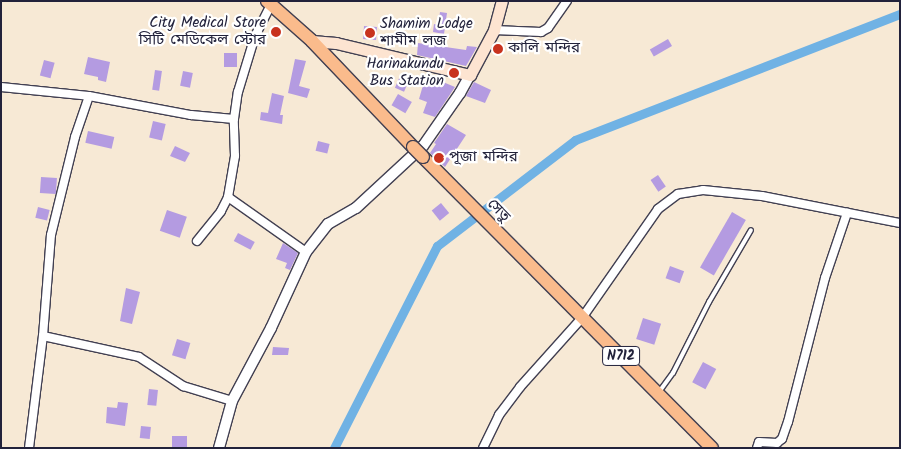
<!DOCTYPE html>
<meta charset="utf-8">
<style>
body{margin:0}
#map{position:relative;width:901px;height:449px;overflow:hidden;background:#f7e9d5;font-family:Kalam,"Noto Sans Bengali",sans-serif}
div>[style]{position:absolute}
.canal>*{height:9px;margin:-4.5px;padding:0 4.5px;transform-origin:4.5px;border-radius:4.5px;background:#70b2e4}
.building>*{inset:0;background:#b49be1;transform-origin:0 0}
.roads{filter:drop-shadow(1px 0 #424052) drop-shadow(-1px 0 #424052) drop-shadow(0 1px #424052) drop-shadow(0 -1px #424052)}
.service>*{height:4px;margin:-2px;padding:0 2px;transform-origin:2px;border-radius:2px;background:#fff}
.minor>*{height:8px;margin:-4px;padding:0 4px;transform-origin:4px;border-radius:4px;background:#fff}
.tertiary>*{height:10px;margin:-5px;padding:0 5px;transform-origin:5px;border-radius:5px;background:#fff}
.secondary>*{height:11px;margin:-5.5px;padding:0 5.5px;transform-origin:5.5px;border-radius:5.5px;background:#fde4d1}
.trunk>*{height:12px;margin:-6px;padding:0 6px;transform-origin:6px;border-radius:6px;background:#fabb8c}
.bridges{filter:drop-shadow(1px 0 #424052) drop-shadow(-1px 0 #424052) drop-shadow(0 1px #424052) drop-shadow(0 -1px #424052)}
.trunk-bridge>*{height:12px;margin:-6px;padding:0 6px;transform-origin:6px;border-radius:6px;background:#fabb8c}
.dots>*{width:14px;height:14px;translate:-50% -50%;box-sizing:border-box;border:2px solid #fff;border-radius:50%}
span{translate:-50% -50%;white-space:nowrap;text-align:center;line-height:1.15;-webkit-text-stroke:4.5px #fff;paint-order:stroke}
.shield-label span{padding:1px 4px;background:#fff;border:1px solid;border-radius:4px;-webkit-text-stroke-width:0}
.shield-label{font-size:14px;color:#22223b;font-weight:700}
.poi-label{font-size:15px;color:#22223b}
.right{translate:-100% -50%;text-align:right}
.left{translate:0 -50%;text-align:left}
.street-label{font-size:15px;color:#22223b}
.frame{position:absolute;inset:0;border:2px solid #22223b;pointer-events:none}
</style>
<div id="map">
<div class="canal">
<div style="left:334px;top:448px;width:227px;rotate:-63deg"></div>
<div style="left:437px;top:246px;width:174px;rotate:-37.5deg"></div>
<div style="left:575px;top:140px;width:349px;rotate:-21.2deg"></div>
</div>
<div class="building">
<div style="clip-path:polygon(440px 12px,447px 13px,444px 34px,433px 32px,434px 24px,438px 25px)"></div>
<div style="left:364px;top:26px;width:13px;height:13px;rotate:4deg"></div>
<div style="left:668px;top:39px;width:8px;height:21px;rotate:60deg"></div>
<div style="clip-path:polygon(418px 43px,466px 50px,467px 46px,477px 47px,466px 66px,417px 55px)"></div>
<div style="left:224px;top:53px;width:13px;height:14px"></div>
<div style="clip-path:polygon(88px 57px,110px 62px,106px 82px,98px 80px,98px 77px,84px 74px)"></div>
<div style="clip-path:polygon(295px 59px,306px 61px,299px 86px,310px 89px,307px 98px,288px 93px)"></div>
<div style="left:44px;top:60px;width:11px;height:16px;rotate:15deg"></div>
<div style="left:155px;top:70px;width:7px;height:20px;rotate:8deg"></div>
<div style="left:183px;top:71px;width:10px;height:15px;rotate:11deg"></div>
<div style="left:401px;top:74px;width:10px;height:15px;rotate:24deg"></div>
<div style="clip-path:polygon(426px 75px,455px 87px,435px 117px,423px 113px,427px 102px,419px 99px)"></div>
<div style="clip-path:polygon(474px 82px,491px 90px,485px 103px,466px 96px)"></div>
<div style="clip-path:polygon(272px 93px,284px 96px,280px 115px,283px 115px,282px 124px,260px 120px,261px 112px,268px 113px)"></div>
<div style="left:398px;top:94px;width:16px;height:13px;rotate:30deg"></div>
<div style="left:153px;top:121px;width:13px;height:17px;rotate:13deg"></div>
<div style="clip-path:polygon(447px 124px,466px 135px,445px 167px,430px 153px,436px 144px,434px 143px)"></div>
<div style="left:88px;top:131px;width:27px;height:12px;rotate:13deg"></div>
<div style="left:318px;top:141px;width:12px;height:10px;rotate:14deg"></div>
<div style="clip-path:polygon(175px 146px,190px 153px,185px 162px,170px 156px)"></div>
<div style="left:658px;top:175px;width:14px;height:9px;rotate:56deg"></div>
<div style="left:41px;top:177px;width:16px;height:16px;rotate:4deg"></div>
<div style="left:441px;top:203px;width:13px;height:12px;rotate:51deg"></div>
<div style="left:38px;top:207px;width:12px;height:11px;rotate:14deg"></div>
<div style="left:167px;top:210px;width:21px;height:22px;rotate:19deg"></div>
<div style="left:732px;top:212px;width:16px;height:64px;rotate:30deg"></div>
<div style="left:238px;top:233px;width:19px;height:9px;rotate:28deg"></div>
<div style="clip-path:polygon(283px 243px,298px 253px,290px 270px,285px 268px,287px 263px,276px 259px)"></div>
<div style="left:670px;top:266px;width:15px;height:13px;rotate:20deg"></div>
<div style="clip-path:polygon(126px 288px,140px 292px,132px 324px,120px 321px)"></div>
<div style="left:643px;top:318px;width:19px;height:22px;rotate:18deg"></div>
<div style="left:177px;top:339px;width:14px;height:17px;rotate:17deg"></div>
<div style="clip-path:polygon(273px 347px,289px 348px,288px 355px,272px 355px)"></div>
<div style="left:703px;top:362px;width:15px;height:23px;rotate:28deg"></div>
<div style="left:149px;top:389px;width:9px;height:16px;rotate:6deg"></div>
<div style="clip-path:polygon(118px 402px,128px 403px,125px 426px,106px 423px,107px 407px,117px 408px)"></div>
<div style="left:141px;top:426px;width:10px;height:12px;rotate:6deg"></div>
<div style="left:172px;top:436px;width:15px;height:11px"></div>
</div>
<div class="roads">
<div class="service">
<div style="left:659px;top:392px;width:24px;rotate:-54deg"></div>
<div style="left:673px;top:373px;width:80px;rotate:-63.1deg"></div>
<div style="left:709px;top:302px;width:83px;rotate:-59.7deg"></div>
</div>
<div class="minor">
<div style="left:494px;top:30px;width:47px;rotate:2.4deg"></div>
<div style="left:541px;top:32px;width:8px;rotate:-30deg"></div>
<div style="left:548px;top:28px;width:33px;rotate:-55deg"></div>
<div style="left:1px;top:87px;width:88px;rotate:5.8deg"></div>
<div style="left:89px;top:96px;width:104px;rotate:10.6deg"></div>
<div style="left:191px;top:115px;width:43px;rotate:5.3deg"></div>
<div style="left:228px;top:197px;width:95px;rotate:35.2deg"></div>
<div style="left:197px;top:241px;width:38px;rotate:-51deg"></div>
<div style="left:221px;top:211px;width:16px;rotate:-63deg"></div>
<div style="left:228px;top:197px;width:42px;rotate:-80.3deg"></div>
<div style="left:235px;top:156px;width:37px;rotate:-92deg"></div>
<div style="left:234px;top:119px;width:27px;rotate:-82deg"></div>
<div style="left:238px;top:92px;width:59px;rotate:-73.1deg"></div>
<div style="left:255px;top:36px;width:35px;rotate:-63deg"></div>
<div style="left:43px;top:336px;width:98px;rotate:12.3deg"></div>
<div style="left:139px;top:357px;width:53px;rotate:33.4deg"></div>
<div style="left:183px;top:386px;width:51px;rotate:17deg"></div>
<div style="left:29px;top:448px;width:113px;rotate:-82.9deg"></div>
<div style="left:43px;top:336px;width:101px;rotate:-85.5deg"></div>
<div style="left:51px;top:235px;width:101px;rotate:-76.2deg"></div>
<div style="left:75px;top:137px;width:43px;rotate:-71.1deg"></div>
<div style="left:483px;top:448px;width:37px;rotate:-64deg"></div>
<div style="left:499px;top:415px;width:35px;rotate:-53deg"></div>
<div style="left:520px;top:387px;width:93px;rotate:-48.1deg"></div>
<div style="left:582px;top:318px;width:133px;rotate:-55.1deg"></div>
<div style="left:658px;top:209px;width:25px;rotate:-37deg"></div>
<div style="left:678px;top:194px;width:25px;rotate:-9deg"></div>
<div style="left:703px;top:190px;width:59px;rotate:5.8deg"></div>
<div style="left:762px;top:196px;width:141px;rotate:11.1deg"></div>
<div style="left:757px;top:448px;width:6px;rotate:-72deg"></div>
<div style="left:759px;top:442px;width:18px;rotate:3deg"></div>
<div style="left:777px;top:443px;width:6px;rotate:-39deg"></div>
<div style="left:782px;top:439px;width:18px;rotate:-71deg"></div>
<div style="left:788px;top:422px;width:149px;rotate:-75.6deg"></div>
<div style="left:825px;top:278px;width:69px;rotate:-71.3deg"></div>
</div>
<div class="tertiary">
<div style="left:219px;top:448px;width:49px;rotate:-74.5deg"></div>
<div style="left:232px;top:401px;width:83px;rotate:-61.9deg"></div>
<div style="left:271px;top:328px;width:84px;rotate:-65.3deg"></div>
<div style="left:306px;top:252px;width:36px;rotate:-52deg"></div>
<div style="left:328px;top:224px;width:32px;rotate:-30deg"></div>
<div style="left:356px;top:208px;width:91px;rotate:-42.8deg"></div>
<div style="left:423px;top:146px;width:65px;rotate:-55.1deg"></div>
<div style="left:460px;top:93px;width:21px;rotate:-61deg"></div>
</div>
<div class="secondary">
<div style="left:312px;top:41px;width:24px;rotate:5deg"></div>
<div style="left:336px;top:43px;width:138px;rotate:13.4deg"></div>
<div style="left:470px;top:75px;width:51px;rotate:-61.9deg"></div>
<div style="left:494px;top:30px;width:30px;rotate:-75deg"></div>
</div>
<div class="trunk">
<div style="left:267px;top:1px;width:60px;rotate:41.6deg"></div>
<div style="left:312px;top:41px;width:146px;rotate:46.4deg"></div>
<div style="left:423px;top:157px;width:410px;rotate:45.2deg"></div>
</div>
</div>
<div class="bridges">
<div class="trunk-bridge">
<div style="left:413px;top:147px;width:14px;rotate:45deg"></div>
</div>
</div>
<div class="dots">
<div style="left:276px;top:32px;background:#c8321e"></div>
<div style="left:370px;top:33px;background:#c8321e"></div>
<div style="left:498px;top:49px;background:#c8321e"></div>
<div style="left:454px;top:73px;background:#c8321e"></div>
<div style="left:439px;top:158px;background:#c8321e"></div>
</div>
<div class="shield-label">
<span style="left:621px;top:356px">N712</span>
</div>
<div class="poi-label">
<span class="right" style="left:266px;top:32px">City Medical Store<br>সিটি মেডিকেল স্টোর</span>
<span class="left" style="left:380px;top:33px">Shamim Lodge<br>শামীম লজ</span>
<span class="left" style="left:508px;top:49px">কালি মন্দির</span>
<span class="right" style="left:444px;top:73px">Harinakundu<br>Bus Station</span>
<span class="left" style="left:449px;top:158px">পূজা মন্দির</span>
</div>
<div class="street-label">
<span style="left:498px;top:211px;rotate:46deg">সেতু</span>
</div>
<div class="frame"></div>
</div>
